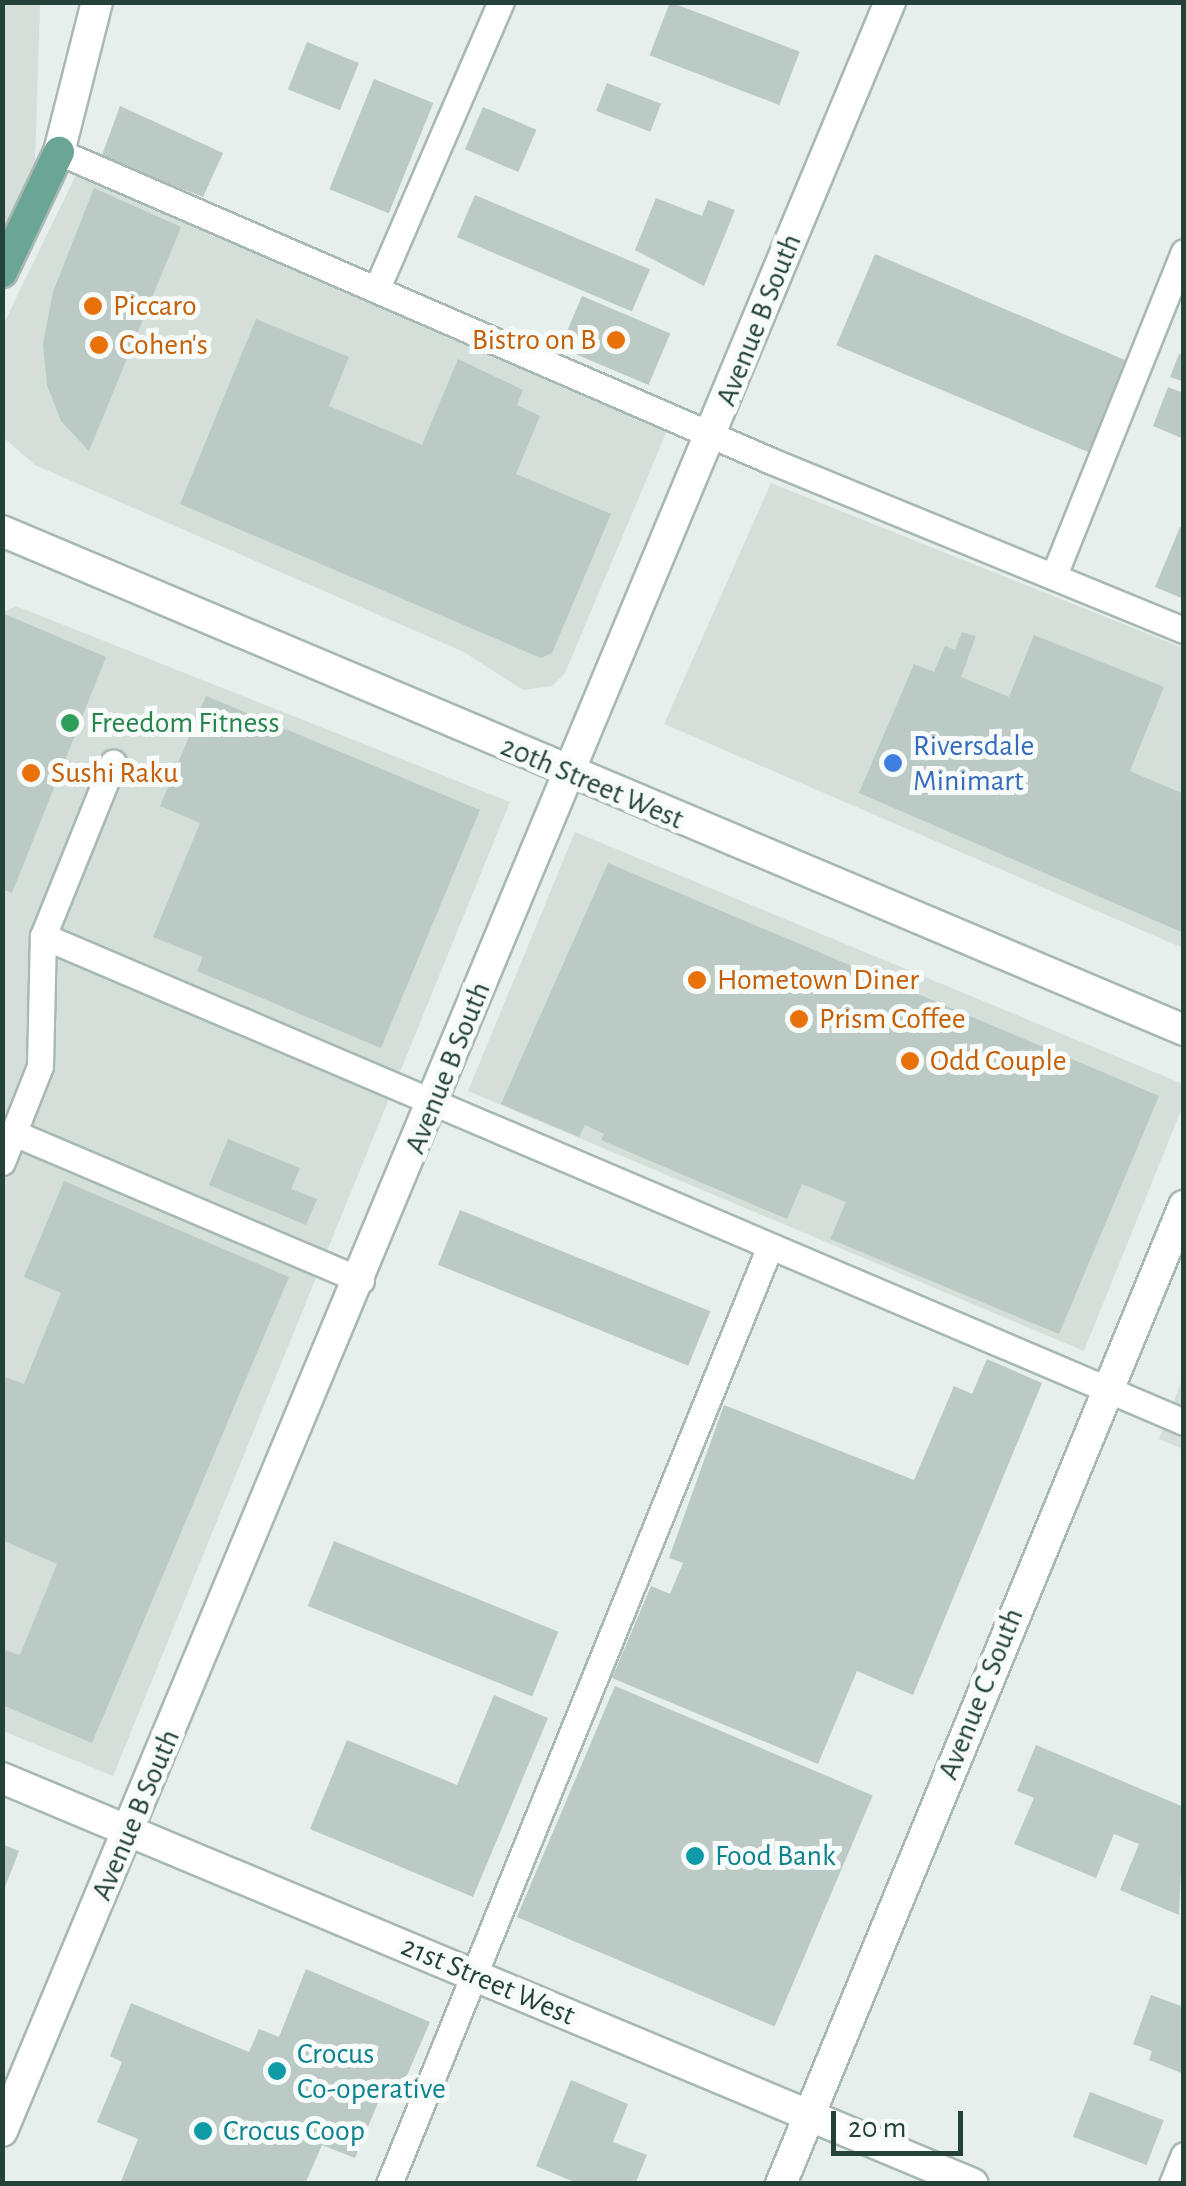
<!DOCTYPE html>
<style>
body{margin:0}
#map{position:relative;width:1186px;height:2186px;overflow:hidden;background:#e6efeb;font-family:"Alegreya Sans",sans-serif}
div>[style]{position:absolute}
.built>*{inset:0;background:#d4dfda}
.building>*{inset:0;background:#bbcac4;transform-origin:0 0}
.roads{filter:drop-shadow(2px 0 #a8b8b2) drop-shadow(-2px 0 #a8b8b2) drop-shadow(0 2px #a8b8b2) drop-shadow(0 -2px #a8b8b2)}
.service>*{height:25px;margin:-12.5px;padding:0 12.5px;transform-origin:12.5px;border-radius:12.5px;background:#fff}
.minor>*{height:30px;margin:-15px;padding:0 15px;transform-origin:15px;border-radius:15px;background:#fff}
.secondary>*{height:30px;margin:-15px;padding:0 15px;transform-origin:15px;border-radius:15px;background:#fff}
.primary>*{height:30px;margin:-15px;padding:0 15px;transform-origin:15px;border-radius:15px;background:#6aa596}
.dots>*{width:28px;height:28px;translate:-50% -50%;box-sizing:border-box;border:5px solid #f7fbf9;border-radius:50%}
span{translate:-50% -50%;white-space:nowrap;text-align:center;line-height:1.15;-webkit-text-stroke:10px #f7fbf9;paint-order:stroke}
.food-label{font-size:30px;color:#c56008}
.left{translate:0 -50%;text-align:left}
.right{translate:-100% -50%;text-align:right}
.street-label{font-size:30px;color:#24423a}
.leisure-label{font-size:30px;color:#27864d}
.shop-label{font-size:30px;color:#366cbe}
.culture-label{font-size:30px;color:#0d838f}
.frame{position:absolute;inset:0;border:5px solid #24423a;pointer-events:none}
.scale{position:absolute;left:831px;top:2111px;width:132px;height:45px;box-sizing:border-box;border:5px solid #24423a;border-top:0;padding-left:12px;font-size:30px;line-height:35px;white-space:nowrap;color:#24423a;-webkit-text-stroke:8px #f7fbf9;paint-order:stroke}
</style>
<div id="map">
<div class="built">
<div style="clip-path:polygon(3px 3px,40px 3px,35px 164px,3px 231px)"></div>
<div style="clip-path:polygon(76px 175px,669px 426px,565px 673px,552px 686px,523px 690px,464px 652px,35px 465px,3px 437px,3px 325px)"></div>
<div style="clip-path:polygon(771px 483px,1183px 648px,1183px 948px,664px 724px)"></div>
<div style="clip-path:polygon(16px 606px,510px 802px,113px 1776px,3px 1731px,2px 613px)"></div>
<div style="clip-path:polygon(575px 832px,1183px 1084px,1184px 1103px,1084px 1351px,468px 1091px)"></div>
<div style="clip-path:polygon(1183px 1378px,1183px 1449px,1159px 1439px)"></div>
</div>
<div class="building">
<div style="left:670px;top:2px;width:139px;height:57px;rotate:21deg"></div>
<div style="left:307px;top:42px;width:56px;height:51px;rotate:22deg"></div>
<div style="left:374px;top:79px;width:64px;height:119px;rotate:22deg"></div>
<div style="left:607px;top:83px;width:58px;height:30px;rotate:21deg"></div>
<div style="clip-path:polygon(120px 106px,223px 153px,203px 197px,101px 158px)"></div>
<div style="left:483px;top:107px;width:58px;height:46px;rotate:23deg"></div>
<div style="clip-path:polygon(94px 188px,181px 227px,89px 451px,61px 421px,47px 385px,43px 344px,53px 292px)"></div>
<div style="left:475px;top:195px;width:190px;height:46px;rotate:23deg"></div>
<div style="clip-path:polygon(656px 198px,702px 216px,708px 200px,735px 210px,704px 286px,635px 250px)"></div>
<div style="left:875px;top:254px;width:274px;height:99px;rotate:23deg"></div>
<div style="left:582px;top:296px;width:96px;height:56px;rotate:23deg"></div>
<div style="clip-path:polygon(256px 319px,349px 357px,329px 406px,422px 445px,458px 359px,523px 390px,517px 405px,540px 416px,516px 474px,611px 514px,552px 653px,541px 658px,180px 504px)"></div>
<div style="clip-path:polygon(1179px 354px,1184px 355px,1184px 382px,1170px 377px)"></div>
<div style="clip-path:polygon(1168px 387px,1184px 393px,1184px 439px,1153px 426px)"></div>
<div style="clip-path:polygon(1180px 527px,1184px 528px,1184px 599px,1155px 587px)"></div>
<div style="clip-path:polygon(2px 613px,106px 657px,12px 893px,2px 889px)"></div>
<div style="clip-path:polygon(962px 632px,976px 636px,961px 677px,1009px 697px,1034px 635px,1164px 687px,1130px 771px,1184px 794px,1184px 933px,859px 793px,914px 664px,934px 672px,945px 646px,955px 650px)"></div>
<div style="clip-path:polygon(206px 696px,480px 810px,381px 1048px,197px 971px,203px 957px,153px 937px,200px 823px,160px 806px)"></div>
<div style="clip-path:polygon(608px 863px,1159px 1096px,1059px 1334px,830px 1239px,846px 1202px,802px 1184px,787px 1219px,601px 1140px,604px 1134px,585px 1125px,579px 1137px,501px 1104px)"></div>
<div style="clip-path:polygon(228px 1139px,300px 1168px,291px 1189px,317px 1199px,306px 1225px,209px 1185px)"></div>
<div style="clip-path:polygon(64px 1181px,289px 1277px,92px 1743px,2px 1705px,2px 1649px,20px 1655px,57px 1564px,2px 1540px,2px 1376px,24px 1384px,61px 1293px,24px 1277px)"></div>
<div style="left:460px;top:1210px;width:270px;height:59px;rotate:22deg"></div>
<div style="clip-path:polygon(987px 1359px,1042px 1383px,913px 1695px,857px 1671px,818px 1764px,612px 1678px,651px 1586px,670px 1594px,683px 1563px,669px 1558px,724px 1405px,914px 1480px,954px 1386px,972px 1394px)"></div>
<div style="left:334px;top:1541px;width:242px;height:70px;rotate:22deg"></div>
<div style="left:615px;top:1686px;width:280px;height:251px;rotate:23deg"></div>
<div style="clip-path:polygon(494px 1695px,548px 1718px,473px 1897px,310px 1829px,347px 1740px,457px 1785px)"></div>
<div style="clip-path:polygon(1036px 1745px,1184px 1807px,1179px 1915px,1120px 1890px,1139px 1844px,1114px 1834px,1096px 1878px,1014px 1844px,1034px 1798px,1017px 1791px)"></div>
<div style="clip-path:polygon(2px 1844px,19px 1851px,3px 1892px,2px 1892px)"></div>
<div style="clip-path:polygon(306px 1969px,430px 2022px,402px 2087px,387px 2081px,355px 2158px,322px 2145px,305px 2184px,120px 2184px,138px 2139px,97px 2122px,122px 2062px,110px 2056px,131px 2003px,249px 2052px,259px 2029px,279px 2037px)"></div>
<div style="clip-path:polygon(1151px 1995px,1184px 2007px,1184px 2074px,1149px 2060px,1152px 2051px,1133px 2044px)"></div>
<div style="clip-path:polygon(571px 2080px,628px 2104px,613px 2142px,647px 2155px,635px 2184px,579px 2184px,536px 2166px)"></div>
<div style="left:1090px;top:2092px;width:79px;height:48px;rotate:21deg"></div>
</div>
<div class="roads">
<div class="service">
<div style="left:59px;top:152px;width:774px;rotate:23.45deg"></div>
<div style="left:769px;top:460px;width:448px;rotate:22.3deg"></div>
<div style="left:377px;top:288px;width:312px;rotate:-66.6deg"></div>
<div style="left:1054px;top:575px;width:348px;rotate:-68.1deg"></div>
<div style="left:43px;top:936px;width:1240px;rotate:23.07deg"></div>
<div style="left:14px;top:1133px;width:377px;rotate:23deg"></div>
<div style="left:2px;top:1162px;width:103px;rotate:-68.4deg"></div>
<div style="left:40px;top:1066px;width:130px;rotate:-88.7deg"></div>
<div style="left:43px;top:936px;width:187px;rotate:-68deg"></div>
<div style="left:389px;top:2184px;width:1012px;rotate:-67.89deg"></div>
<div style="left:1172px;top:2184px;width:31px;rotate:-68deg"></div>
</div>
<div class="minor">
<div style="left:59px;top:152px;width:155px;rotate:-75.8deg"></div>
<div style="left:2px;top:1778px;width:1052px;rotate:22.69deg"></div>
<div style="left:2px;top:2131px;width:2307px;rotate:-67.36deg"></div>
<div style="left:781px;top:2184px;width:1058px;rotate:-67.61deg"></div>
</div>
<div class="secondary">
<div style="left:2px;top:531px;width:1283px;rotate:22.89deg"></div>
</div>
<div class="primary">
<div style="left:2px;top:272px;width:133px;rotate:-64.6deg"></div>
</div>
</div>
<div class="dots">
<div style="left:93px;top:306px;background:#e8710a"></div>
<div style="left:616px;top:340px;background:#e8710a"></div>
<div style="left:99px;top:345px;background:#e8710a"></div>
<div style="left:70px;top:723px;background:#2e9e5b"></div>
<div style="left:893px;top:763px;background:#3f7fe0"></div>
<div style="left:31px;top:773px;background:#e8710a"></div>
<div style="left:697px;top:980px;background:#e8710a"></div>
<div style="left:799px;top:1019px;background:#e8710a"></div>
<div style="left:910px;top:1061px;background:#e8710a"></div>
<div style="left:695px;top:1856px;background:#0f9aa8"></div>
<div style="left:277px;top:2071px;background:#0f9aa8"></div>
<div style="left:203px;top:2131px;background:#0f9aa8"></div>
</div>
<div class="food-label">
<span class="left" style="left:113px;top:306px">Piccaro</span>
<span class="right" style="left:596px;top:340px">Bistro on B</span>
<span class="left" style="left:119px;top:345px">Cohen's</span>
<span class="left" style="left:51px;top:773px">Sushi Raku</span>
<span class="left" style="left:717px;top:980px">Hometown Diner</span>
<span class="left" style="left:819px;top:1019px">Prism Coffee</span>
<span class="left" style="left:930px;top:1061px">Odd Couple</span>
</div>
<div class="street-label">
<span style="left:759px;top:320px;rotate:-68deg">Avenue B South</span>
<span style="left:592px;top:783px;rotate:23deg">20th Street West</span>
<span style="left:448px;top:1068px;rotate:-68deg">Avenue B South</span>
<span style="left:981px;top:1694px;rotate:-68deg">Avenue C South</span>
<span style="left:136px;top:1815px;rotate:-67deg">Avenue B South</span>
<span style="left:488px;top:1981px;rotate:23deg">21st Street West</span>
</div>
<div class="leisure-label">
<span class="left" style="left:90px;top:723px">Freedom Fitness</span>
</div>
<div class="shop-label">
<span class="left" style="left:913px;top:763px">Riversdale<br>Minimart</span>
</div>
<div class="culture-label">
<span class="left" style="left:715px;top:1856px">Food Bank</span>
<span class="left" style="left:297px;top:2071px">Crocus<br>Co-operative</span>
<span class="left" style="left:223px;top:2131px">Crocus Coop</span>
</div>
<div class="frame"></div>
<div class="scale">20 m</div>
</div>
